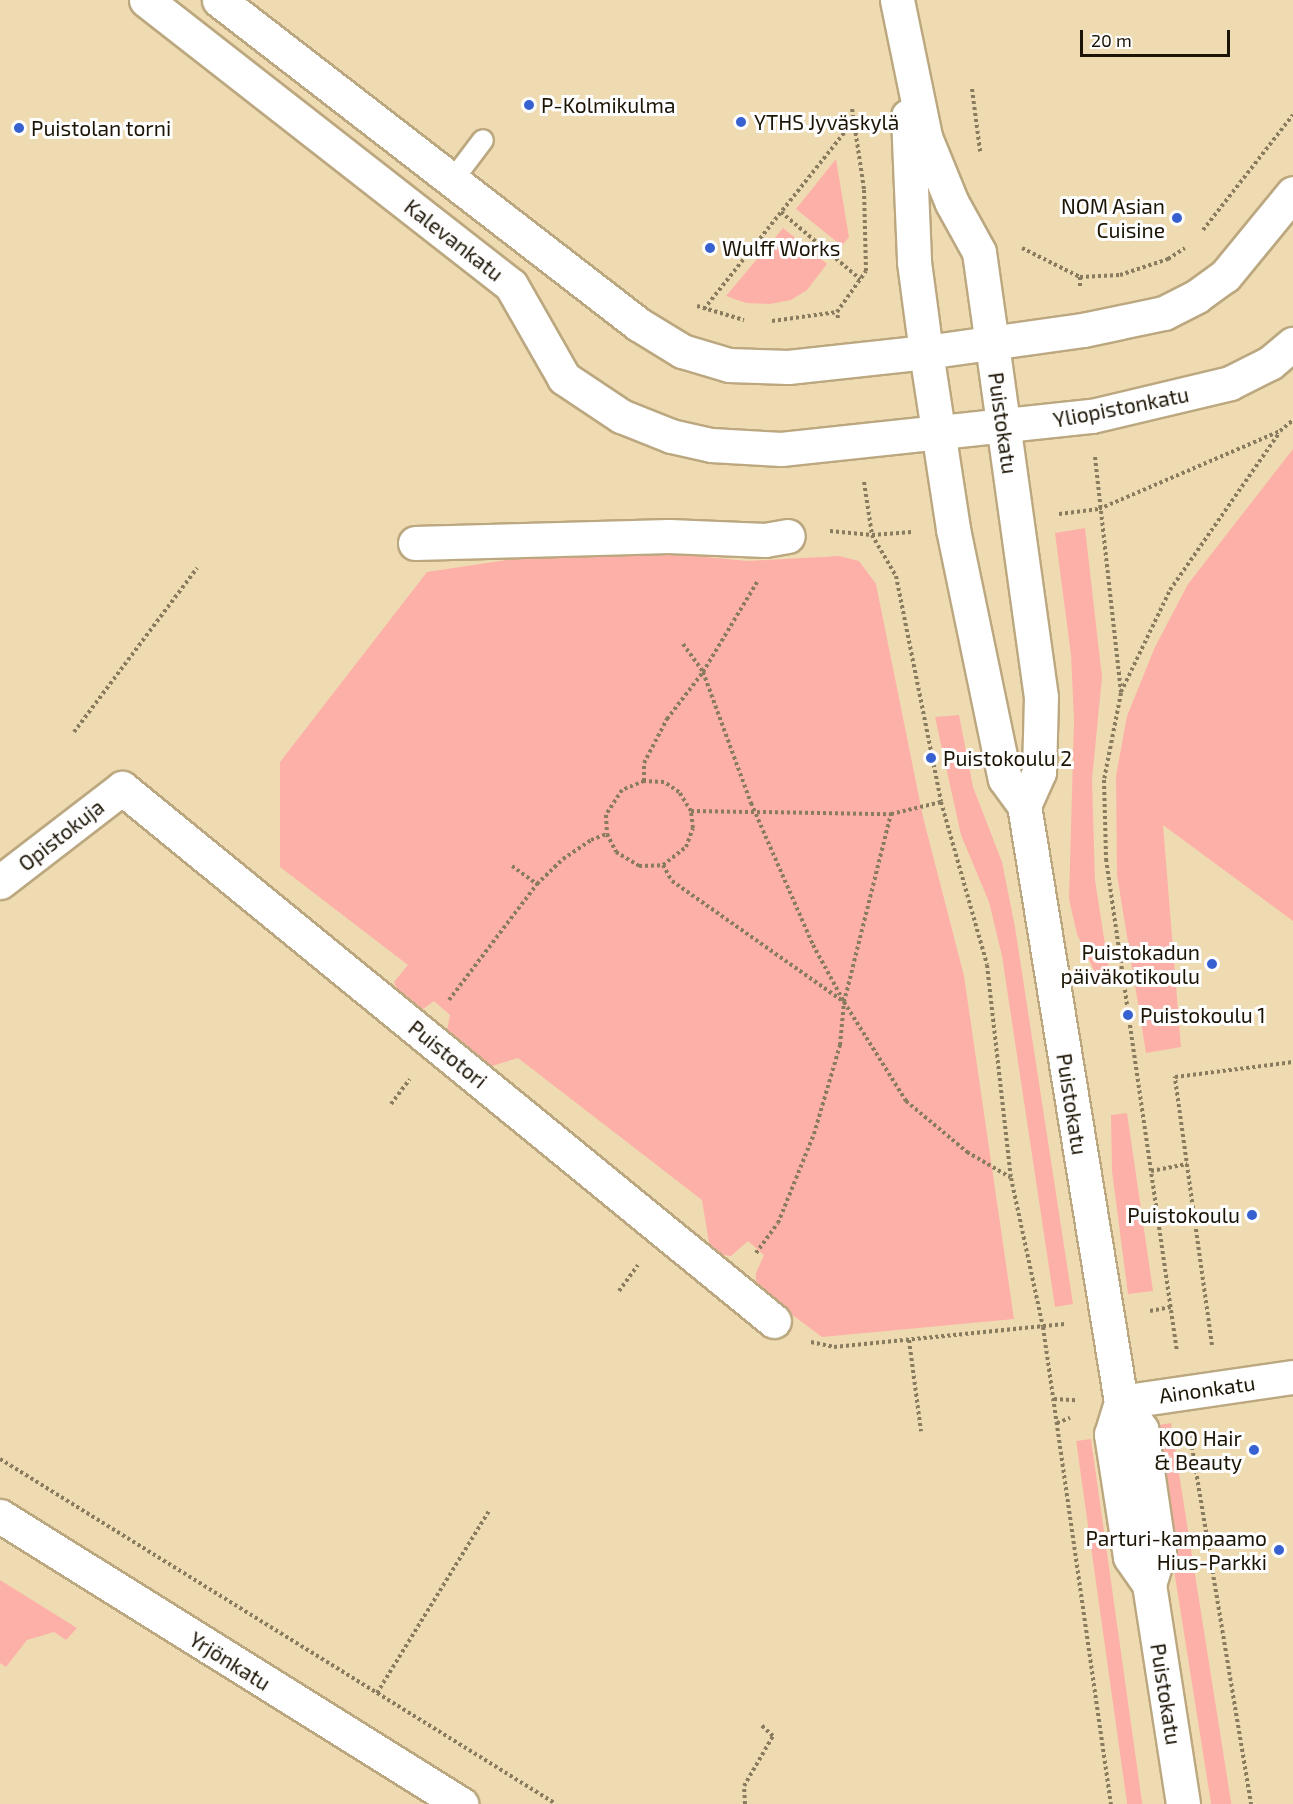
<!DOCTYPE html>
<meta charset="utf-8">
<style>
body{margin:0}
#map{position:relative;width:1293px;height:1804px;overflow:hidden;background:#efdbb1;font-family:"Exo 2",sans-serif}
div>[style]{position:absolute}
.green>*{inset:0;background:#fdb0a8;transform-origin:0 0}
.path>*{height:4px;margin-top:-2px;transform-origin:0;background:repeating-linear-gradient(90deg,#897b5e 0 3px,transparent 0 6px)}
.roads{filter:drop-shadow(2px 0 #bca880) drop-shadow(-2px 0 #bca880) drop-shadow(0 2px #bca880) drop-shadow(0 -2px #bca880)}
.lane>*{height:20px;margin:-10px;padding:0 10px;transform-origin:10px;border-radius:10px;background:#fff}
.street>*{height:33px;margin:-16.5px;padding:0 16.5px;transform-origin:16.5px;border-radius:16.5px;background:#fff}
.secondary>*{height:33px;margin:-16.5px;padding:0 16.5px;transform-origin:16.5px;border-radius:16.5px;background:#fff}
.dots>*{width:16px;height:16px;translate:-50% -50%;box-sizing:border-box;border:3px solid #fefefe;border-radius:50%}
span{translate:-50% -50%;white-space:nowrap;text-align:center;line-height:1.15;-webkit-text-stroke:6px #fefefe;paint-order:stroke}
.poi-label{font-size:21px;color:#1c1405}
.left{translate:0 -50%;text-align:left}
.right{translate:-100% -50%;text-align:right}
.street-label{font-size:21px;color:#1c1405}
.scale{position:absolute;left:1080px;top:30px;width:150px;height:27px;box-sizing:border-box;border:3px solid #1c1405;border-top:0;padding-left:8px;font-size:18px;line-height:21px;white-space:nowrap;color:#1c1405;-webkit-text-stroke:4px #fefefe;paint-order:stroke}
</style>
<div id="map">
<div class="green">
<div style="clip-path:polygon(836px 159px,849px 237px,842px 246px,796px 209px)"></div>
<div style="clip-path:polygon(783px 228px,827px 264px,807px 290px,791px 300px,770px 304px,746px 303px,726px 296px)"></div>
<div style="clip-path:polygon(1293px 449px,1293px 921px,1163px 825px,1181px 1047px,1146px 1053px,1117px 875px,1116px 776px,1127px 716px,1155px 647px,1188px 584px)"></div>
<div style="clip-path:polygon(1085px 528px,1102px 677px,1092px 780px,1095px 880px,1109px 970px,1094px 971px,1077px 934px,1069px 899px,1074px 720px,1071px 655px,1055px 533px)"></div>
<div style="clip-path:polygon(654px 552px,748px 561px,839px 556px,859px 561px,876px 584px,923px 817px,964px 976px,1014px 1319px,822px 1337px,756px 1288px,756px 1273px,764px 1255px,748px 1241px,731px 1256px,717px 1254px,709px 1243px,702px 1200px,518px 1058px,492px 1066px,466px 1058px,446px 1035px,450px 1015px,434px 1001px,420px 1011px,400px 998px,394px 982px,408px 965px,280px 867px,280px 762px,427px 572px,539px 555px)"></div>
<div style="clip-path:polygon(959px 715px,973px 787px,1002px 862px,1015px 927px,1073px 1304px,1055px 1307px,1002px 956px,989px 902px,961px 835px,935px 717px)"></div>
<div style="clip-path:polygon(1127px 1113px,1153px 1291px,1128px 1294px,1112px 1171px,1111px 1115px)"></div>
<div style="left:1171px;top:1423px;width:386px;height:20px;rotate:81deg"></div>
<div style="left:1091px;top:1439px;width:369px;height:15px;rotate:82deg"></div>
<div style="clip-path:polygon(0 1580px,77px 1628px,66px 1640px,54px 1632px,27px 1640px,6px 1667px,0 1663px)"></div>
</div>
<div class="path">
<div style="left:972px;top:89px;width:63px;rotate:82.6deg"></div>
<div style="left:781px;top:212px;width:104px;rotate:40.3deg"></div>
<div style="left:1203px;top:230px;width:146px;rotate:-52deg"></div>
<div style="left:1022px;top:248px;width:65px;rotate:26.6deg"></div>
<div style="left:1080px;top:277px;width:11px;rotate:90deg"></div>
<div style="left:1080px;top:277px;width:40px;rotate:-2.9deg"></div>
<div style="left:1120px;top:275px;width:51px;rotate:-18.4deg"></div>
<div style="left:1168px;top:259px;width:20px;rotate:-33deg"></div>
<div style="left:697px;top:306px;width:49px;rotate:16.6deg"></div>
<div style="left:704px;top:309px;width:239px;rotate:-51.5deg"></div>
<div style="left:838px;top:318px;width:6px;rotate:-99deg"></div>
<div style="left:837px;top:312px;width:50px;rotate:-54.7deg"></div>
<div style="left:866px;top:271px;width:82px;rotate:-91.4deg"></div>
<div style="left:864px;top:189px;width:81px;rotate:-98.5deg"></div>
<div style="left:772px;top:321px;width:66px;rotate:-7.9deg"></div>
<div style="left:1095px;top:457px;width:237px;rotate:83.7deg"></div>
<div style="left:1121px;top:693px;width:89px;rotate:101.1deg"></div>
<div style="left:1104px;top:780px;width:79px;rotate:88.5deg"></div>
<div style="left:1106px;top:859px;width:496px;rotate:81.8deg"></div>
<div style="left:864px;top:482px;width:54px;rotate:81.4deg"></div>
<div style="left:872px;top:535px;width:48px;rotate:59.7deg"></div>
<div style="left:896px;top:576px;width:230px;rotate:78.7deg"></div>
<div style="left:941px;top:802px;width:169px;rotate:74.2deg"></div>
<div style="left:987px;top:965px;width:214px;rotate:83.6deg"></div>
<div style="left:1011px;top:1178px;width:152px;rotate:77.9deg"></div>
<div style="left:1043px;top:1327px;width:482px;rotate:81.9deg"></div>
<div style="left:1059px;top:514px;width:40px;rotate:-7.1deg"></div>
<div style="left:1099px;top:509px;width:197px;rotate:-23.3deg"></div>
<div style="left:1280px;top:431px;width:17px;rotate:-40deg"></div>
<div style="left:830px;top:531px;width:42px;rotate:5.4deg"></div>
<div style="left:872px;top:535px;width:40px;rotate:-4.3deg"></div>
<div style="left:683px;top:644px;width:34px;rotate:54deg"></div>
<div style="left:703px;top:672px;width:140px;rotate:69.9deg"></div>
<div style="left:751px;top:803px;width:155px;rotate:66.4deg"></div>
<div style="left:813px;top:945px;width:63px;rotate:61.4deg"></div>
<div style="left:1121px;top:692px;width:113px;rotate:-64.3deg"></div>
<div style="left:1170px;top:590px;width:191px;rotate:-55.2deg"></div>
<div style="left:74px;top:732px;width:205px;rotate:-53.1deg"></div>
<div style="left:644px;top:781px;width:24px;rotate:158deg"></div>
<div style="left:622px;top:790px;width:30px;rotate:123deg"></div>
<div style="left:606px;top:815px;width:19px;rotate:87deg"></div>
<div style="left:607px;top:834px;width:20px;rotate:63deg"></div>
<div style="left:616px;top:852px;width:27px;rotate:31deg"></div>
<div style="left:639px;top:866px;width:24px;rotate:-2deg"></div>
<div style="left:663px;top:865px;width:18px;rotate:61deg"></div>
<div style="left:672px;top:881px;width:210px;rotate:35.1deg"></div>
<div style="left:844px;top:1002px;width:117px;rotate:57.9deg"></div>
<div style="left:906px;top:1101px;width:80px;rotate:39.9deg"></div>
<div style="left:967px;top:1152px;width:50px;rotate:30.2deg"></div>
<div style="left:691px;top:811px;width:22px;rotate:-122deg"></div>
<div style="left:679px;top:792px;width:18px;rotate:-146deg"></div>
<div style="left:664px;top:782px;width:20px;rotate:-177deg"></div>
<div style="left:644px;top:781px;width:18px;rotate:-90deg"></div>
<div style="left:644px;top:763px;width:50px;rotate:-62.4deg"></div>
<div style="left:667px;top:719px;width:59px;rotate:-52.5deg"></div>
<div style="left:703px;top:672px;width:105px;rotate:-59deg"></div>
<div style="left:663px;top:865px;width:29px;rotate:-38deg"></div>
<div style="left:686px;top:847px;width:20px;rotate:-70deg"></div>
<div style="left:693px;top:828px;width:17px;rotate:-97deg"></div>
<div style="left:691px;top:811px;width:200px;rotate:0.9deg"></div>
<div style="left:891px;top:814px;width:51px;rotate:-13.5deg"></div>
<div style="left:512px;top:866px;width:31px;rotate:36deg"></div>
<div style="left:449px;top:1000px;width:146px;rotate:-52.8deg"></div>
<div style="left:537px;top:884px;width:36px;rotate:-44deg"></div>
<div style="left:563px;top:859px;width:34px;rotate:-34deg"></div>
<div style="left:591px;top:840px;width:17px;rotate:-21deg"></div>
<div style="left:391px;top:1104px;width:31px;rotate:-53deg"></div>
<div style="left:1151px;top:1171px;width:37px;rotate:-11deg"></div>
<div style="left:756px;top:1253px;width:37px;rotate:-54deg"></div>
<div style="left:778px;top:1223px;width:96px;rotate:-68deg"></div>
<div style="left:814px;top:1134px;width:93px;rotate:-73.7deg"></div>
<div style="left:840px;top:1045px;width:43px;rotate:-84.7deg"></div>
<div style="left:844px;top:1002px;width:194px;rotate:-76deg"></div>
<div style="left:619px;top:1291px;width:32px;rotate:-54deg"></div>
<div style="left:1150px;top:1311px;width:21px;rotate:-11deg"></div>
<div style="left:909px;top:1340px;width:92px;rotate:82.5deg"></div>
<div style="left:811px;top:1342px;width:24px;rotate:12deg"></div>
<div style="left:834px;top:1347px;width:232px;rotate:-5.7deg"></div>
<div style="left:1212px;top:1345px;width:271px;rotate:-97.9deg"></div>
<div style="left:1175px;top:1077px;width:119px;rotate:-7.2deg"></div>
<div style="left:1054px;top:1399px;width:22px;rotate:3deg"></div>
<div style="left:1057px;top:1423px;width:14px;rotate:-21deg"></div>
<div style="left:1190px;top:1435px;width:374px;rotate:80.6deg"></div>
<div style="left:0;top:1459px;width:654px;rotate:31.82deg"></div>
<div style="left:377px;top:1693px;width:214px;rotate:-58.4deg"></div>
<div style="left:745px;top:1804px;width:18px;rotate:-93deg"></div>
<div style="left:744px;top:1786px;width:58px;rotate:-59.9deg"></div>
<div style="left:773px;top:1736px;width:18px;rotate:-137deg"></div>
</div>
<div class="roads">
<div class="lane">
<div style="left:452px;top:181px;width:51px;rotate:-52.9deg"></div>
</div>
<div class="street">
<div style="left:897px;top:0;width:140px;rotate:78.4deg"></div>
<div style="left:925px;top:137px;width:71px;rotate:67.8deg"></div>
<div style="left:952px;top:203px;width:56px;rotate:61.1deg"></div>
<div style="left:979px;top:252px;width:93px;rotate:82deg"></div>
<div style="left:908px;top:116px;width:146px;rotate:87.6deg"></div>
<div style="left:914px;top:262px;width:91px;rotate:82.4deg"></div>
<div style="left:415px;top:543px;width:254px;rotate:-1.6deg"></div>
<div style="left:669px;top:536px;width:96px;rotate:2.4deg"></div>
<div style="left:765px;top:540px;width:23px;rotate:-10deg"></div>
<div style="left:0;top:882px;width:154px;rotate:-37.6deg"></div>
<div style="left:122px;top:788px;width:842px;rotate:39.27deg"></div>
<div style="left:1121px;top:1402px;width:174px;rotate:-8.3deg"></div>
<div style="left:0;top:1516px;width:544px;rotate:31.99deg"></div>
</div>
<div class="secondary">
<div style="left:146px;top:0;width:463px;rotate:38deg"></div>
<div style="left:511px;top:285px;width:107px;rotate:60.3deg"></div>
<div style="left:564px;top:378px;width:69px;rotate:33.7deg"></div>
<div style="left:621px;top:416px;width:54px;rotate:21.8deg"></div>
<div style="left:671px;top:436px;width:41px;rotate:12.7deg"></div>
<div style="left:711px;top:445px;width:70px;rotate:3.3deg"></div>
<div style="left:781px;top:449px;width:313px;rotate:-6.1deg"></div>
<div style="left:1092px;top:416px;width:142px;rotate:-13.4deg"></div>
<div style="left:1230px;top:383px;width:45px;rotate:-26.6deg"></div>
<div style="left:1270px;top:363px;width:30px;rotate:-40deg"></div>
<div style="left:219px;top:0;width:530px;rotate:37.71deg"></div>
<div style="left:638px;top:324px;width:52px;rotate:31.5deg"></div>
<div style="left:682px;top:351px;width:49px;rotate:16.6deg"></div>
<div style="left:729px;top:365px;width:59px;rotate:1.9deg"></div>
<div style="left:788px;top:367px;width:139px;rotate:-6.2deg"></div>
<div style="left:926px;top:352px;width:159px;rotate:-8deg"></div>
<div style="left:1083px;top:330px;width:83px;rotate:-11.9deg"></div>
<div style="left:1164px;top:313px;width:37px;rotate:-27deg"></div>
<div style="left:1197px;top:296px;width:34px;rotate:-36deg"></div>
<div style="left:1225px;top:276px;width:107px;rotate:-50.7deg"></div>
<div style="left:992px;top:344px;width:356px;rotate:82.1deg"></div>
<div style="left:1041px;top:697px;width:75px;rotate:91.5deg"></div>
<div style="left:1039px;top:772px;width:36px;rotate:114deg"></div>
<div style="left:926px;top:352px;width:179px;rotate:81.3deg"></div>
<div style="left:953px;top:529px;width:255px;rotate:78.3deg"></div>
<div style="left:1005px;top:779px;width:32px;rotate:54deg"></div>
<div style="left:1024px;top:805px;width:605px;rotate:80.77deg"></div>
<div style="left:1121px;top:1402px;width:34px;rotate:53deg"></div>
<div style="left:1141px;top:1429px;width:124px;rotate:81.7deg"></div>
<div style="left:1159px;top:1552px;width:34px;rotate:107deg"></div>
<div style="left:1149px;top:1584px;width:223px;rotate:81.2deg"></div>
<div style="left:1121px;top:1402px;width:34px;rotate:107deg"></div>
<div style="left:1111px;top:1434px;width:124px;rotate:81.2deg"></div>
<div style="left:1130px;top:1557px;width:33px;rotate:55deg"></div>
</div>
</div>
<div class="dots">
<div style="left:529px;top:105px;background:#3761d1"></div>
<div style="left:741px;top:122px;background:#3761d1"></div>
<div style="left:19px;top:128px;background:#3761d1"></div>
<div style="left:1177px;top:218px;background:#3761d1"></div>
<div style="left:710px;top:248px;background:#3761d1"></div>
<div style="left:931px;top:758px;background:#3761d1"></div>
<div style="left:1212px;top:964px;background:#3761d1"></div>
<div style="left:1128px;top:1015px;background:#3761d1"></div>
<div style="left:1252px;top:1215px;background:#3761d1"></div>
<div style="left:1254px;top:1450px;background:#3761d1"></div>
<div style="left:1279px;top:1550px;background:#3761d1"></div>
</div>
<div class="poi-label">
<span class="left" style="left:541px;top:105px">P-Kolmikulma</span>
<span class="left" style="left:754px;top:122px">YTHS Jyväskylä</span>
<span class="left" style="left:31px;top:128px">Puistolan torni</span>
<span class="right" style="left:1165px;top:218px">NOM Asian<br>Cuisine</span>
<span class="left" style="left:722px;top:248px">Wulff Works</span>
<span class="left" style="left:943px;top:758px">Puistokoulu 2</span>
<span class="right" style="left:1200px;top:964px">Puistokadun<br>päiväkotikoulu</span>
<span class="left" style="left:1140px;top:1015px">Puistokoulu 1</span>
<span class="right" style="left:1240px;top:1215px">Puistokoulu</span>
<span class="right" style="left:1242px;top:1450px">KOO Hair<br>&amp; Beauty</span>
<span class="right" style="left:1267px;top:1550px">Parturi-kampaamo<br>Hius-Parkki</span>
</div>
<div class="street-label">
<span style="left:454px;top:240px;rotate:38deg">Kalevankatu</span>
<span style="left:1121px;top:407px;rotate:-11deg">Yliopistonkatu</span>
<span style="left:1003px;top:423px;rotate:82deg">Puistokatu</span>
<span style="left:61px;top:835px;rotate:-38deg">Opistokuja</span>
<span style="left:448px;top:1054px;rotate:39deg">Puistotori</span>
<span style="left:1072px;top:1104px;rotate:81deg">Puistokatu</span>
<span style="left:1207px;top:1389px;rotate:-8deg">Ainonkatu</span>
<span style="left:230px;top:1661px;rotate:32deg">Yrjönkatu</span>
<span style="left:1166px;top:1694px;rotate:81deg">Puistokatu</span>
</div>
<div class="scale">20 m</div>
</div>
